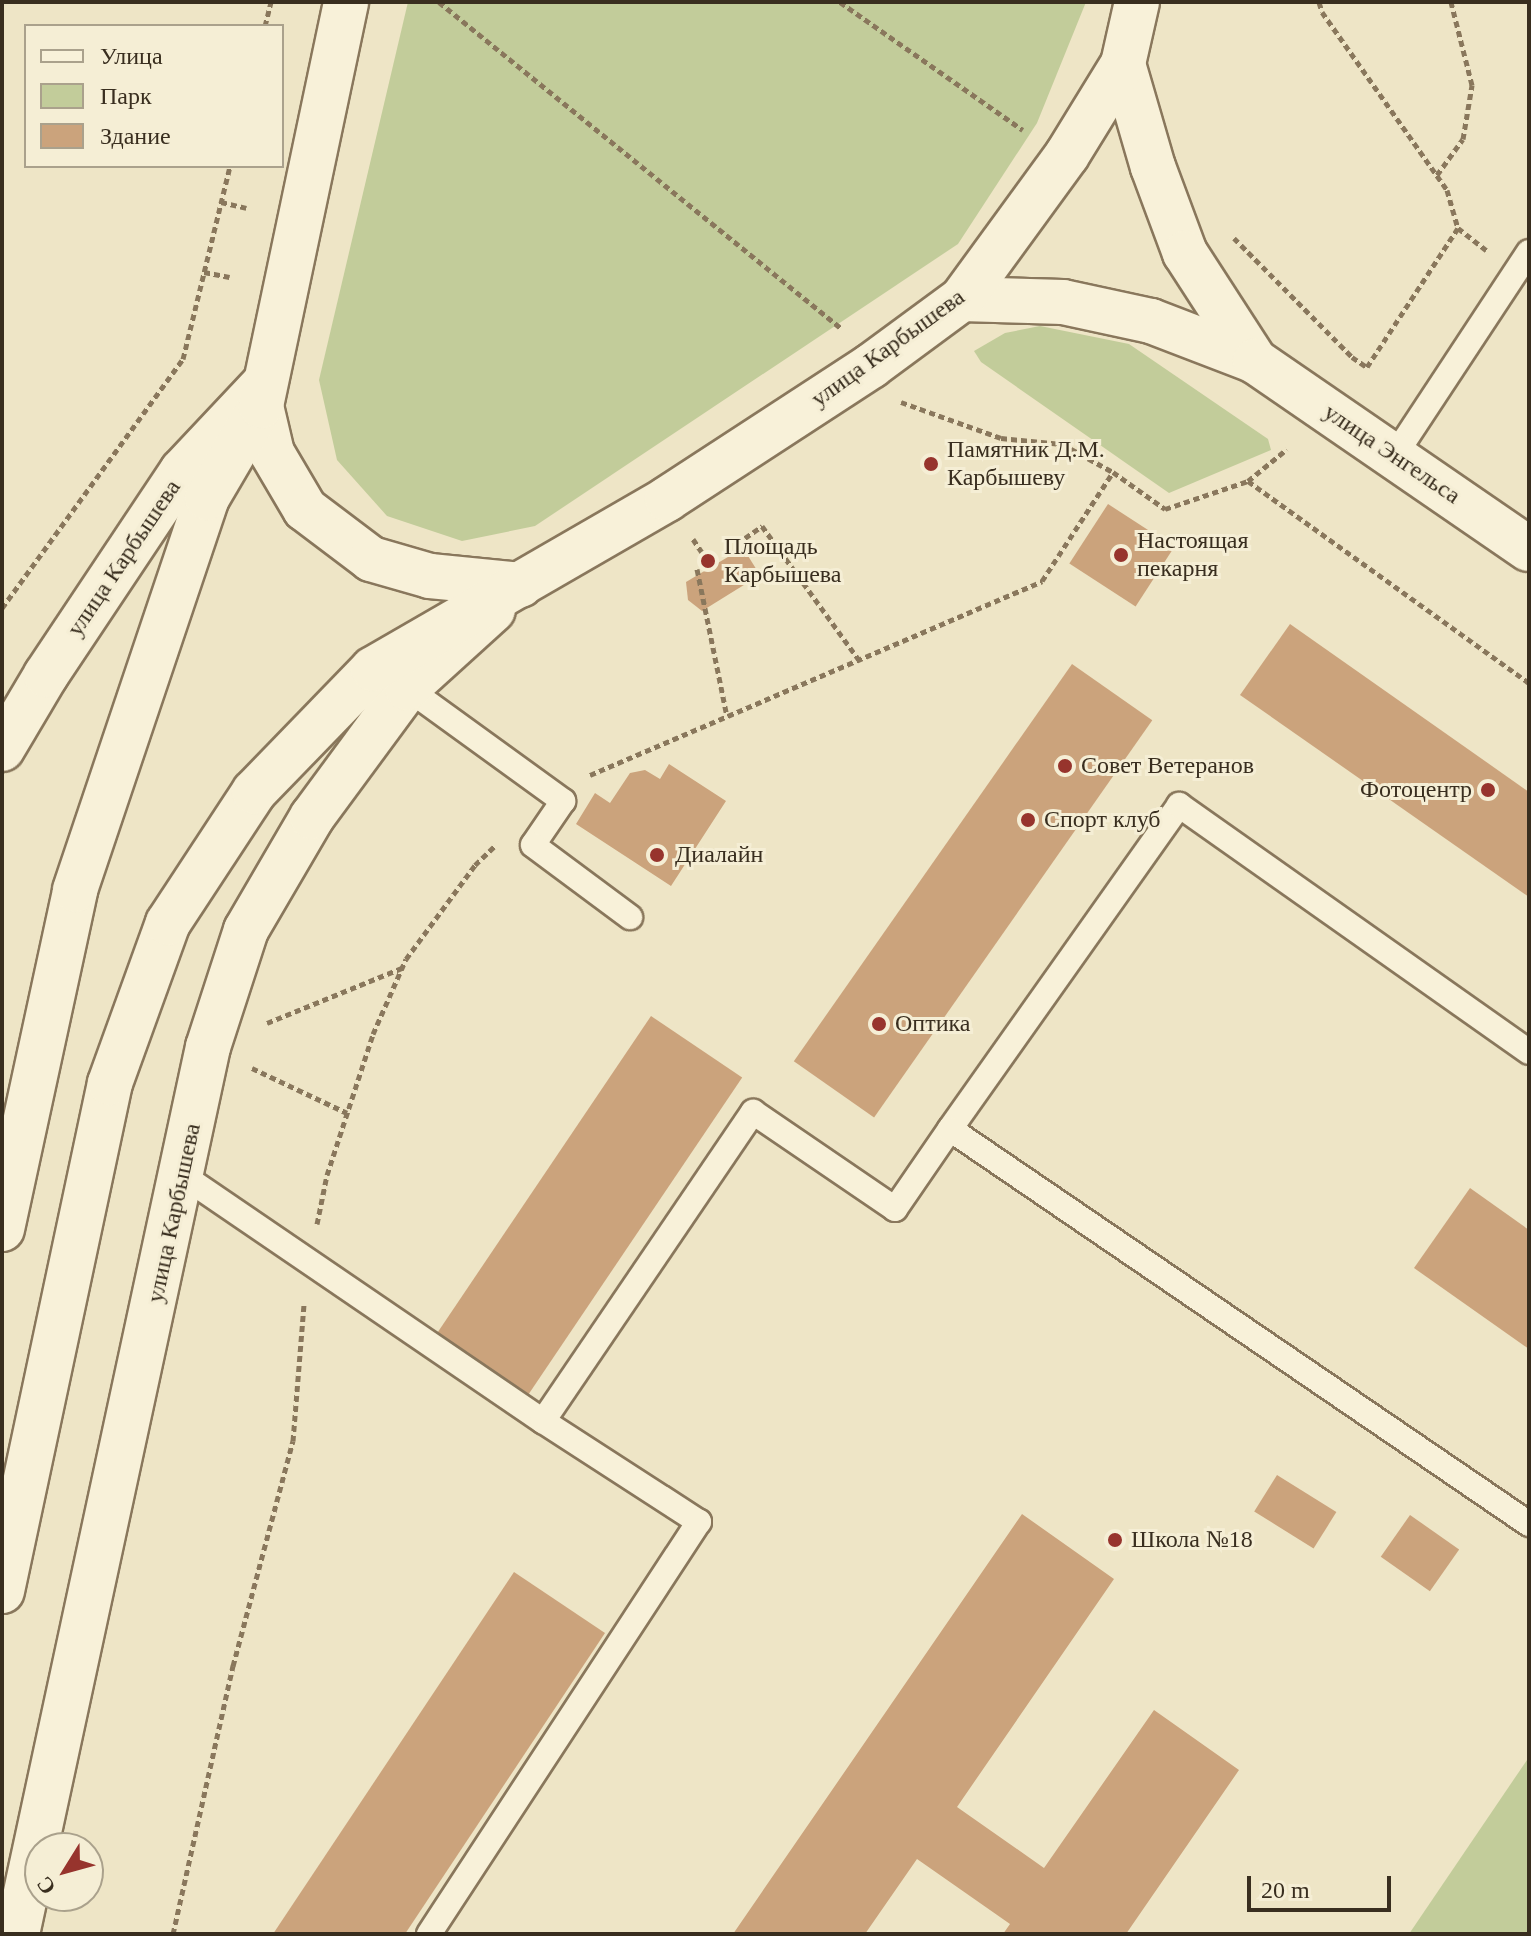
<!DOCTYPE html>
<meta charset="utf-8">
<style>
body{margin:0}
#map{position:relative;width:1531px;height:1936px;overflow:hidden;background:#eee5c6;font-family:"Times New Roman",serif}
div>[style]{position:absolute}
.green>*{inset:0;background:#c2cc9a}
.building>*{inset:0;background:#cba37c;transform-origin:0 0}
.path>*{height:5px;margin-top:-2.5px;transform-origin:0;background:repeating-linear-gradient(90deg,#89775c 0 6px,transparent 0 10px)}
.roads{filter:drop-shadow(2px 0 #89775c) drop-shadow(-2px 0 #89775c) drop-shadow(0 2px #89775c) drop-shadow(0 -2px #89775c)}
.lane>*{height:24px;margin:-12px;padding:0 12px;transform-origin:12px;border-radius:12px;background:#f8f1d9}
.street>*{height:44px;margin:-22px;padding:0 22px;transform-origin:22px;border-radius:22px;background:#f8f1d9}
.secondary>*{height:44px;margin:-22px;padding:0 22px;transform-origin:22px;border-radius:22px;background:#f8f1d9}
.dots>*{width:22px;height:22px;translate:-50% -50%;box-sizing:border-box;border:4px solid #f5eed5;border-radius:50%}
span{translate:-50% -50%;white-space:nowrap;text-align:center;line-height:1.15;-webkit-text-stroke:6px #f5eed5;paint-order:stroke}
.street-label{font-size:24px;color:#392e1f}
.poi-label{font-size:24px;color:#392e1f}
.left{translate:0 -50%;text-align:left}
.right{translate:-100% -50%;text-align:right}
.frame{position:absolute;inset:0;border:4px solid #392e1f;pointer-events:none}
.legend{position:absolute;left:24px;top:24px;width:260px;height:144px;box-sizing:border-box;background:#f5eed5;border:2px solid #aaa18c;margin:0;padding:10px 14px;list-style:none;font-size:24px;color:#392e1f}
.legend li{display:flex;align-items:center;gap:16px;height:40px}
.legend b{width:40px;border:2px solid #aaa18c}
.north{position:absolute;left:24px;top:1832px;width:80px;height:80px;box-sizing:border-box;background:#f5eed5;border:2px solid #aaa18c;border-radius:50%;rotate:233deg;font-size:22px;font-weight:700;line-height:32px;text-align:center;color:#392e1f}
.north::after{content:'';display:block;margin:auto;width:28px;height:36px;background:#97342d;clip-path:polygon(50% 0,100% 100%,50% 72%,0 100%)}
.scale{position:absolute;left:1247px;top:1876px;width:144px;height:36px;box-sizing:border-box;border:4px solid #392e1f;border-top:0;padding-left:10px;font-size:24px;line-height:28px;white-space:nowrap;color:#392e1f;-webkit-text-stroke:6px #f5eed5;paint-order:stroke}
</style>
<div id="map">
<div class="green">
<div style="clip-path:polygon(408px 2px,1086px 2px,1037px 123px,958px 244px,535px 526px,462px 541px,387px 516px,337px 460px,319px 380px)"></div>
<div style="clip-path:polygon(1040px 326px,1129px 344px,1268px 439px,1271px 450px,1169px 493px,981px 362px,974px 351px,1005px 333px)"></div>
<div style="clip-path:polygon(1529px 1757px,1529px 1934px,1409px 1934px)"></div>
</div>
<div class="building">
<div style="left:1108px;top:504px;width:79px;height:71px;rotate:33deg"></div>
<div style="clip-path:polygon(743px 548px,760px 575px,702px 611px,688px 600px,686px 582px)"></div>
<div style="clip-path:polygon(1290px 624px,1529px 792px,1529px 897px,1240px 695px)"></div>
<div style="left:1072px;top:664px;width:98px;height:485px;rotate:35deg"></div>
<div style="clip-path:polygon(669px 764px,726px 801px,671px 886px,576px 824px,595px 793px,610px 803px,630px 773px,645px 770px,660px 779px)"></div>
<div style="left:651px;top:1016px;width:110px;height:382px;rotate:34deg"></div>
<div style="clip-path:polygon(1470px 1188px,1529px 1230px,1529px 1349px,1414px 1268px)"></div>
<div style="left:1277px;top:1475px;width:70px;height:43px;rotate:32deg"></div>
<div style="clip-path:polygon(1022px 1514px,1114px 1579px,957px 1807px,1044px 1868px,1154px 1710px,1239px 1770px,1126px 1934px,1003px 1934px,1010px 1924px,917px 1859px,865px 1934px,733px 1934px)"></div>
<div style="left:1410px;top:1515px;width:60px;height:51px;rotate:35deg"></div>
<div style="clip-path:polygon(514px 1572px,605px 1633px,405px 1934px,273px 1934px)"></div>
</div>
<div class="path">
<div style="left:439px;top:2px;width:519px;rotate:39.06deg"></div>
<div style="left:840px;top:2px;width:223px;rotate:35deg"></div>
<div style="left:1319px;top:2px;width:10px;rotate:73deg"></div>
<div style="left:1322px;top:12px;width:218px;rotate:54.9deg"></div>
<div style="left:1447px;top:190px;width:40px;rotate:74deg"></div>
<div style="left:1458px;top:228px;width:36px;rotate:38deg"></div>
<div style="left:265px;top:26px;width:25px;rotate:-76deg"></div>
<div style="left:1437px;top:175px;width:44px;rotate:-54.2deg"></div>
<div style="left:1463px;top:139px;width:55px;rotate:-80.5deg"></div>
<div style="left:1472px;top:85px;width:86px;rotate:-104.2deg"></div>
<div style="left:221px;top:202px;width:26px;rotate:13deg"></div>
<div style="left:1234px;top:238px;width:168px;rotate:45.2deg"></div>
<div style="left:1352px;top:357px;width:18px;rotate:34deg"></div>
<div style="left:1367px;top:367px;width:166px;rotate:-56.8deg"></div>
<div style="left:204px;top:272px;width:26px;rotate:11deg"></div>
<div style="left:901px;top:402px;width:106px;rotate:19.8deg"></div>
<div style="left:1001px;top:438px;width:61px;rotate:5.6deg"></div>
<div style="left:1062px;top:444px;width:58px;rotate:28.8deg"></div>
<div style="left:1248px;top:481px;width:50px;rotate:-39.4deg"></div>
<div style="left:745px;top:538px;width:21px;rotate:-35deg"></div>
<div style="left:762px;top:526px;width:165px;rotate:54.1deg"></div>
<div style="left:693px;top:539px;width:27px;rotate:56deg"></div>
<div style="left:697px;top:569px;width:150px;rotate:78.5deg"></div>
<div style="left:2px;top:608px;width:308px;rotate:-54deg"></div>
<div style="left:183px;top:359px;width:199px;rotate:-76.3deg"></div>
<div style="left:590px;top:775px;width:492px;rotate:-23.2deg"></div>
<div style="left:1042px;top:581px;width:130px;rotate:-56.9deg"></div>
<div style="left:1113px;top:472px;width:64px;rotate:35.4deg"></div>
<div style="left:1165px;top:509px;width:88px;rotate:-18.6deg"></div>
<div style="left:1248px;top:481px;width:346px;rotate:35.7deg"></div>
<div style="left:267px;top:1023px;width:146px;rotate:-22.2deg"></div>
<div style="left:252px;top:1068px;width:105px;rotate:25.3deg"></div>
<div style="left:317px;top:1224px;width:50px;rotate:-78.5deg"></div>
<div style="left:327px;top:1175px;width:148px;rotate:-71.9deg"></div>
<div style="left:373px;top:1034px;width:82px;rotate:-66.3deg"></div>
<div style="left:406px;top:959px;width:117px;rotate:-53.7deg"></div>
<div style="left:475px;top:865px;width:29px;rotate:-44deg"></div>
<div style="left:173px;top:1934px;width:275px;rotate:-77.4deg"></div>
<div style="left:233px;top:1666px;width:233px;rotate:-75.1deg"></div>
<div style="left:293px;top:1441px;width:137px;rotate:-85.4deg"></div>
</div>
<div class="roads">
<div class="lane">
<div style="left:1395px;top:455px;width:243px;rotate:-56.6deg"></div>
<div style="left:407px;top:688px;width:193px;rotate:35.9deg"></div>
<div style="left:563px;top:801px;width:53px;rotate:124.3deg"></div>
<div style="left:533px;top:845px;width:121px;rotate:36.6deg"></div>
<div style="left:950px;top:1129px;width:397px;rotate:-54.7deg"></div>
<div style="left:1179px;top:805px;width:428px;rotate:35.2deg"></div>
<div style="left:182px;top:1175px;width:437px;rotate:34.3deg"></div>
<div style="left:543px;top:1421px;width:374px;rotate:-55.8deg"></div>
<div style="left:753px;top:1112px;width:172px;rotate:34.3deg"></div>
<div style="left:895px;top:1209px;width:97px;rotate:-55.5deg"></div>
<div style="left:950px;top:1129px;width:701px;rotate:34.3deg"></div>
<div style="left:429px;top:1934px;width:493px;rotate:-56.8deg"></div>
<div style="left:699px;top:1522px;width:186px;rotate:-147.1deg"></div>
</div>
<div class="street">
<div style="left:2px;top:749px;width:86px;rotate:-59.3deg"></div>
<div style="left:46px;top:675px;width:245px;rotate:-56.3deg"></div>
<div style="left:182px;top:471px;width:121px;rotate:-46.7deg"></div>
<div style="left:17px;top:1934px;width:907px;rotate:-77.85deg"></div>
<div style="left:208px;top:1047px;width:123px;rotate:-72deg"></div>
<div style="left:246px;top:930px;width:131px;rotate:-59.7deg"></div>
<div style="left:312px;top:817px;width:160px;rotate:-53.6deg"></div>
<div style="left:407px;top:688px;width:116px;rotate:-42.2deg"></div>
</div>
<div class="secondary">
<div style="left:1123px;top:64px;width:107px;rotate:73.8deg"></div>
<div style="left:1153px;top:167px;width:92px;rotate:69.6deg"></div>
<div style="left:1185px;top:253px;width:129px;rotate:57.1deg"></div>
<div style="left:962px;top:299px;width:101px;rotate:1.7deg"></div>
<div style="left:1063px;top:302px;width:90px;rotate:12.2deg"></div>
<div style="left:1151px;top:321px;width:111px;rotate:21deg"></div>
<div style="left:1255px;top:361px;width:332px;rotate:34.5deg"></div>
<div style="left:261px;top:406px;width:48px;rotate:76.8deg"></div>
<div style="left:272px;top:453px;width:65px;rotate:59.5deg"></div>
<div style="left:305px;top:509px;width:83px;rotate:37.1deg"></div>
<div style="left:371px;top:559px;width:61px;rotate:16.1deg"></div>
<div style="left:430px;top:576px;width:91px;rotate:5.6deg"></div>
<div style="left:2px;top:1229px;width:347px;rotate:-77.8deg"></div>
<div style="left:75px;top:890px;width:414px;rotate:-71.4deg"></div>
<div style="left:207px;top:498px;width:107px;rotate:-59.6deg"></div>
<div style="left:261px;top:406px;width:413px;rotate:-78.1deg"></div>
<div style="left:2px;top:1591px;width:519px;rotate:-78deg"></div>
<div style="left:110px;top:1083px;width:170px;rotate:-70.1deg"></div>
<div style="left:168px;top:923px;width:157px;rotate:-56.7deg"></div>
<div style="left:254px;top:792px;width:171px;rotate:-45.9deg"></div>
<div style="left:373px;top:669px;width:340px;rotate:-30deg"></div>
<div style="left:667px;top:499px;width:244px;rotate:-33.1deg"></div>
<div style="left:871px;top:366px;width:113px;rotate:-36.4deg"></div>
<div style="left:962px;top:299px;width:178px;rotate:-53.9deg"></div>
<div style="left:1067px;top:155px;width:107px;rotate:-58.4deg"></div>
<div style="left:1123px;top:64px;width:64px;rotate:-77.3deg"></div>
</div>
</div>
<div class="dots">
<div style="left:931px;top:464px;background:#97342d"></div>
<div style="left:1121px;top:555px;background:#97342d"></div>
<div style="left:708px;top:561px;background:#97342d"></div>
<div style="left:1065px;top:766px;background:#97342d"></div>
<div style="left:1488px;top:790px;background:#97342d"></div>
<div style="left:1028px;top:820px;background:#97342d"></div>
<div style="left:657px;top:855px;background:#97342d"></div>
<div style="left:879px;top:1024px;background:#97342d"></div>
<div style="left:1115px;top:1540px;background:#97342d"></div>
</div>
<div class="street-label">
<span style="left:888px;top:348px;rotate:-36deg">улица Карбышева</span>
<span style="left:1392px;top:454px;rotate:34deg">улица Энгельса</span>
<span style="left:124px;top:558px;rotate:-56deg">улица Карбышева</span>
<span style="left:174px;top:1213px;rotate:-78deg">улица Карбышева</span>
</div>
<div class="poi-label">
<span class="left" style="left:947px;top:464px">Памятник Д.М.<br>Карбышеву</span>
<span class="left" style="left:1137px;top:555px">Настоящая<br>пекарня</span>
<span class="left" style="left:724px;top:561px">Площадь<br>Карбышева</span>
<span class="left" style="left:1081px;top:766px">Совет Ветеранов</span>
<span class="right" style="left:1472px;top:790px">Фотоцентр</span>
<span class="left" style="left:1044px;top:820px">Спорт клуб</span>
<span class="left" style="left:675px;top:855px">Диалайн</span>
<span class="left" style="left:895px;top:1024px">Оптика</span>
<span class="left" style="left:1131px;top:1540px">Школа №18</span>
</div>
<div class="frame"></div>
<ul class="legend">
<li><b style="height:10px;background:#f8f1d9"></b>Улица</li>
<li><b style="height:22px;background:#c2cc9a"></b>Парк</li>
<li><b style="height:22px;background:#cba37c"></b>Здание</li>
</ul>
<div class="north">С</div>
<div class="scale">20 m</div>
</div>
